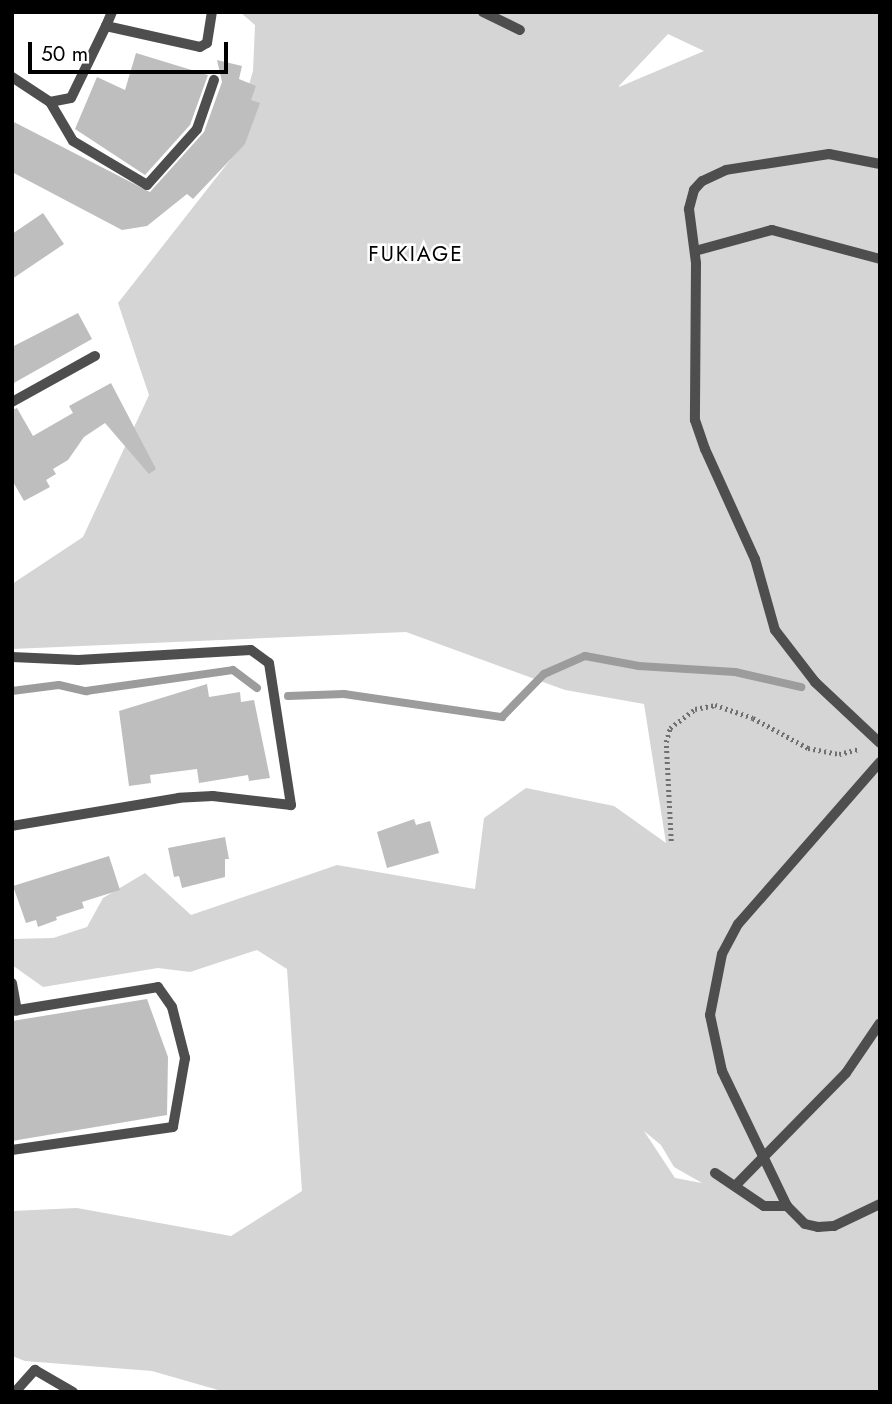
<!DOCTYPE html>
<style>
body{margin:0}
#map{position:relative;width:892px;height:1404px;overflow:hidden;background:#fff;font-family:Jost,sans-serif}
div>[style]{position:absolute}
.green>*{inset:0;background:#d5d5d5}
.stream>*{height:8px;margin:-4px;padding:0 4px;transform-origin:4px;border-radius:4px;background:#9c9c9c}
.building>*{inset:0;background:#bebebe}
.path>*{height:4.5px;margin-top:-2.25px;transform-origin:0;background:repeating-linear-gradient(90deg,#707070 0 2px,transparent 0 5.5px)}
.lane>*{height:10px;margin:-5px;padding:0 5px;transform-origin:5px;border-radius:5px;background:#4e4e4e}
span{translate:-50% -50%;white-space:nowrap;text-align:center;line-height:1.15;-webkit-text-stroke:5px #fff;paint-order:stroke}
.neighbourhood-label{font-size:21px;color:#000;letter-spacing:2px}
.frame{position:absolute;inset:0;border:14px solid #000;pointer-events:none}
.scale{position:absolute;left:28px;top:42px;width:200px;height:32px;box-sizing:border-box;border:4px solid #000;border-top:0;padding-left:9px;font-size:21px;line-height:24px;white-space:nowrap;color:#000;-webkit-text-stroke:5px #fff;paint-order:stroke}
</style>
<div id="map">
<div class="green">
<div style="clip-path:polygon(evenodd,240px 12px,880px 12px,880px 1392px,225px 1392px,152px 1371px,25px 1361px,12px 1356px,12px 1211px,77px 1208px,231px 1236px,302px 1191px,287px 969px,257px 950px,190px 972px,158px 968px,43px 987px,12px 965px,12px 939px,53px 938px,87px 927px,103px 898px,145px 873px,191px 915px,337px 865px,475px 889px,484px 818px,526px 788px,614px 806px,666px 843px,644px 704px,565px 690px,406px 632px,12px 649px,12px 584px,83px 537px,149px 395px,118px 303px,234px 155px,237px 125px,253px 71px,255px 25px,240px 12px,668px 34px,704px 51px,619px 87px,619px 86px,668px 34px,240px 12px,644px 1131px,661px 1145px,674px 1167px,702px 1183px,675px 1178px,644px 1131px)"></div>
</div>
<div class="stream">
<div style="left:12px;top:691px;width:47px;rotate:-7.3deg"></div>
<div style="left:59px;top:685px;width:28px;rotate:13deg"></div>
<div style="left:86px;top:691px;width:148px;rotate:-8.1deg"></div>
<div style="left:233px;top:670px;width:30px;rotate:37deg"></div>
<div style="left:288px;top:696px;width:56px;rotate:-2deg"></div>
<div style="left:344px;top:694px;width:160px;rotate:8.3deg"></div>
<div style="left:502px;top:717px;width:60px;rotate:-45.7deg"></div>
<div style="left:544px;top:674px;width:45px;rotate:-23.7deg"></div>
<div style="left:585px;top:656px;width:55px;rotate:10.5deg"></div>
<div style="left:639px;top:666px;width:96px;rotate:3.6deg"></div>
<div style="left:735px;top:672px;width:68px;rotate:12.8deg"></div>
</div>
<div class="building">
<div style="clip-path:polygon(136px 53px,208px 75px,190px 125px,145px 175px,75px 129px,97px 77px,125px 90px)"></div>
<div style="clip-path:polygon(217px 60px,242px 66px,239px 79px,256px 86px,251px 100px,260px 103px,245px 144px,193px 199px,187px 194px,147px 226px,122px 230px,12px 172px,12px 121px,150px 192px,204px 132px,222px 82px)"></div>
<div style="clip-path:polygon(43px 213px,64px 244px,12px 279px,12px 234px)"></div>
<div style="clip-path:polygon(78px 313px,92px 339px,12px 384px,12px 347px)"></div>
<div style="clip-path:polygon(111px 383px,156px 469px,149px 474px,105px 423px,84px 437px,68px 460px,53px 469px,56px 474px,46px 480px,50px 487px,24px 501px,12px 480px,12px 410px,17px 408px,33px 436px,73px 413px,69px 406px)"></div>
<div style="clip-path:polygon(207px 684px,209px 697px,240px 692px,241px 702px,254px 700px,270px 778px,249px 781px,248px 775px,199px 783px,197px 769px,150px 775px,151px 783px,129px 786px,119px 711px)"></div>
<div style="clip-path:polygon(414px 819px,416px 825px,430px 821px,439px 853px,387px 868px,377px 832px)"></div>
<div style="clip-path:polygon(225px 837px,229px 859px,225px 859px,225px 877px,182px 888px,179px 876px,174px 877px,168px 848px)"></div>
<div style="clip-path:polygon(109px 856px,120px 890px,82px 902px,84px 908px,56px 917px,57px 920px,38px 927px,36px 920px,26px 923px,13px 886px)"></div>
<div style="clip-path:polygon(147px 999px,168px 1057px,167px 1115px,12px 1141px,12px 1021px)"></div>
</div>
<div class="path">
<div style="left:671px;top:841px;width:99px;rotate:-92.9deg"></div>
<div style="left:666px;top:742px;width:15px;rotate:-74deg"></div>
<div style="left:670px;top:728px;width:31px;rotate:-37deg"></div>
<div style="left:695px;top:709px;width:20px;rotate:-11deg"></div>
<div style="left:715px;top:705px;width:40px;rotate:18.9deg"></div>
<div style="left:753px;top:718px;width:63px;rotate:28.6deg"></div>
<div style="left:808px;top:748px;width:32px;rotate:11deg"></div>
<div style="left:839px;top:754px;width:21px;rotate:-14deg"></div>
</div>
<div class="lane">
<div style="left:483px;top:12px;width:41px;rotate:25.9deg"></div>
<div style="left:106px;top:26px;width:15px;rotate:-67deg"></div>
<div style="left:12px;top:77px;width:45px;rotate:33.3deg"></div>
<div style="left:50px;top:102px;width:45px;rotate:59.5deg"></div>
<div style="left:73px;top:141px;width:86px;rotate:30.7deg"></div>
<div style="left:147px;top:185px;width:75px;rotate:-48.2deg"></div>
<div style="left:197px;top:129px;width:52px;rotate:-70.9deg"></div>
<div style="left:50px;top:102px;width:21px;rotate:-11deg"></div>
<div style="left:71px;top:98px;width:80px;rotate:-64.1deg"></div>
<div style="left:106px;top:26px;width:96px;rotate:12.6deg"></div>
<div style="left:200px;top:47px;width:8px;rotate:-30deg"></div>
<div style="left:207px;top:43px;width:31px;rotate:-81deg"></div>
<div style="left:880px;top:164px;width:52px;rotate:-168.9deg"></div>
<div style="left:829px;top:154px;width:104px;rotate:171.2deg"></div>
<div style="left:726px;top:170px;width:26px;rotate:155deg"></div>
<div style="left:702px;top:181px;width:12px;rotate:132deg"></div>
<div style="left:694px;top:190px;width:20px;rotate:105deg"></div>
<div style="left:689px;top:209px;width:54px;rotate:82.6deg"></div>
<div style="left:696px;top:263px;width:157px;rotate:90.4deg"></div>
<div style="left:695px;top:420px;width:31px;rotate:71deg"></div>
<div style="left:705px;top:449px;width:121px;rotate:65.6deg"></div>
<div style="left:755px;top:559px;width:74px;rotate:74.3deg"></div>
<div style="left:775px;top:630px;width:66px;rotate:52.4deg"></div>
<div style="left:815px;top:682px;width:89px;rotate:43.2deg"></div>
<div style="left:695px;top:251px;width:80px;rotate:-15.3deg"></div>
<div style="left:772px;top:230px;width:112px;rotate:15deg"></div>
<div style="left:12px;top:402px;width:95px;rotate:-29deg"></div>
<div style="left:12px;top:657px;width:66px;rotate:2.6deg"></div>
<div style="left:78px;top:660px;width:173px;rotate:-3.3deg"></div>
<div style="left:251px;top:650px;width:22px;rotate:36deg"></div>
<div style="left:269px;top:663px;width:144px;rotate:81.2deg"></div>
<div style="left:291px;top:805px;width:79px;rotate:-173.4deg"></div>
<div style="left:213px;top:796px;width:34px;rotate:177deg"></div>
<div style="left:179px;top:798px;width:169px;rotate:170.5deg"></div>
<div style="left:880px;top:762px;width:215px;rotate:131.2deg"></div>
<div style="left:738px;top:924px;width:34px;rotate:118deg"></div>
<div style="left:722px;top:954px;width:62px;rotate:101.1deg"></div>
<div style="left:710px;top:1015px;width:57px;rotate:77.9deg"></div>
<div style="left:722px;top:1071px;width:150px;rotate:64.3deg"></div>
<div style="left:787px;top:1206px;width:25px;rotate:45deg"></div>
<div style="left:805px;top:1224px;width:13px;rotate:13deg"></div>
<div style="left:818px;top:1227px;width:16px;rotate:-4deg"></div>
<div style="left:834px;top:1226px;width:51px;rotate:-25.6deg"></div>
<div style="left:12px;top:983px;width:28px;rotate:80deg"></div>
<div style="left:12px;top:1011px;width:148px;rotate:-9.3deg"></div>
<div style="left:158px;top:987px;width:24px;rotate:55deg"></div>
<div style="left:172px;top:1007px;width:53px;rotate:75.7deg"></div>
<div style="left:185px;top:1058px;width:70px;rotate:99.9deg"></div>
<div style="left:173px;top:1127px;width:163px;rotate:171.9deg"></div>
<div style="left:715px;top:1173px;width:59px;rotate:34deg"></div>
<div style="left:764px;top:1206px;width:23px"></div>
<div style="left:735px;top:1186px;width:158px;rotate:-45.5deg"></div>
<div style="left:846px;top:1073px;width:60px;rotate:-55.8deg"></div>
<div style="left:15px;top:1392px;width:30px;rotate:-48deg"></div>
<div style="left:35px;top:1370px;width:44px;rotate:30.1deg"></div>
</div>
<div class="neighbourhood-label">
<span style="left:416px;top:254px">FUKIAGE</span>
</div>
<div class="frame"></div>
<div class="scale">50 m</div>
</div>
